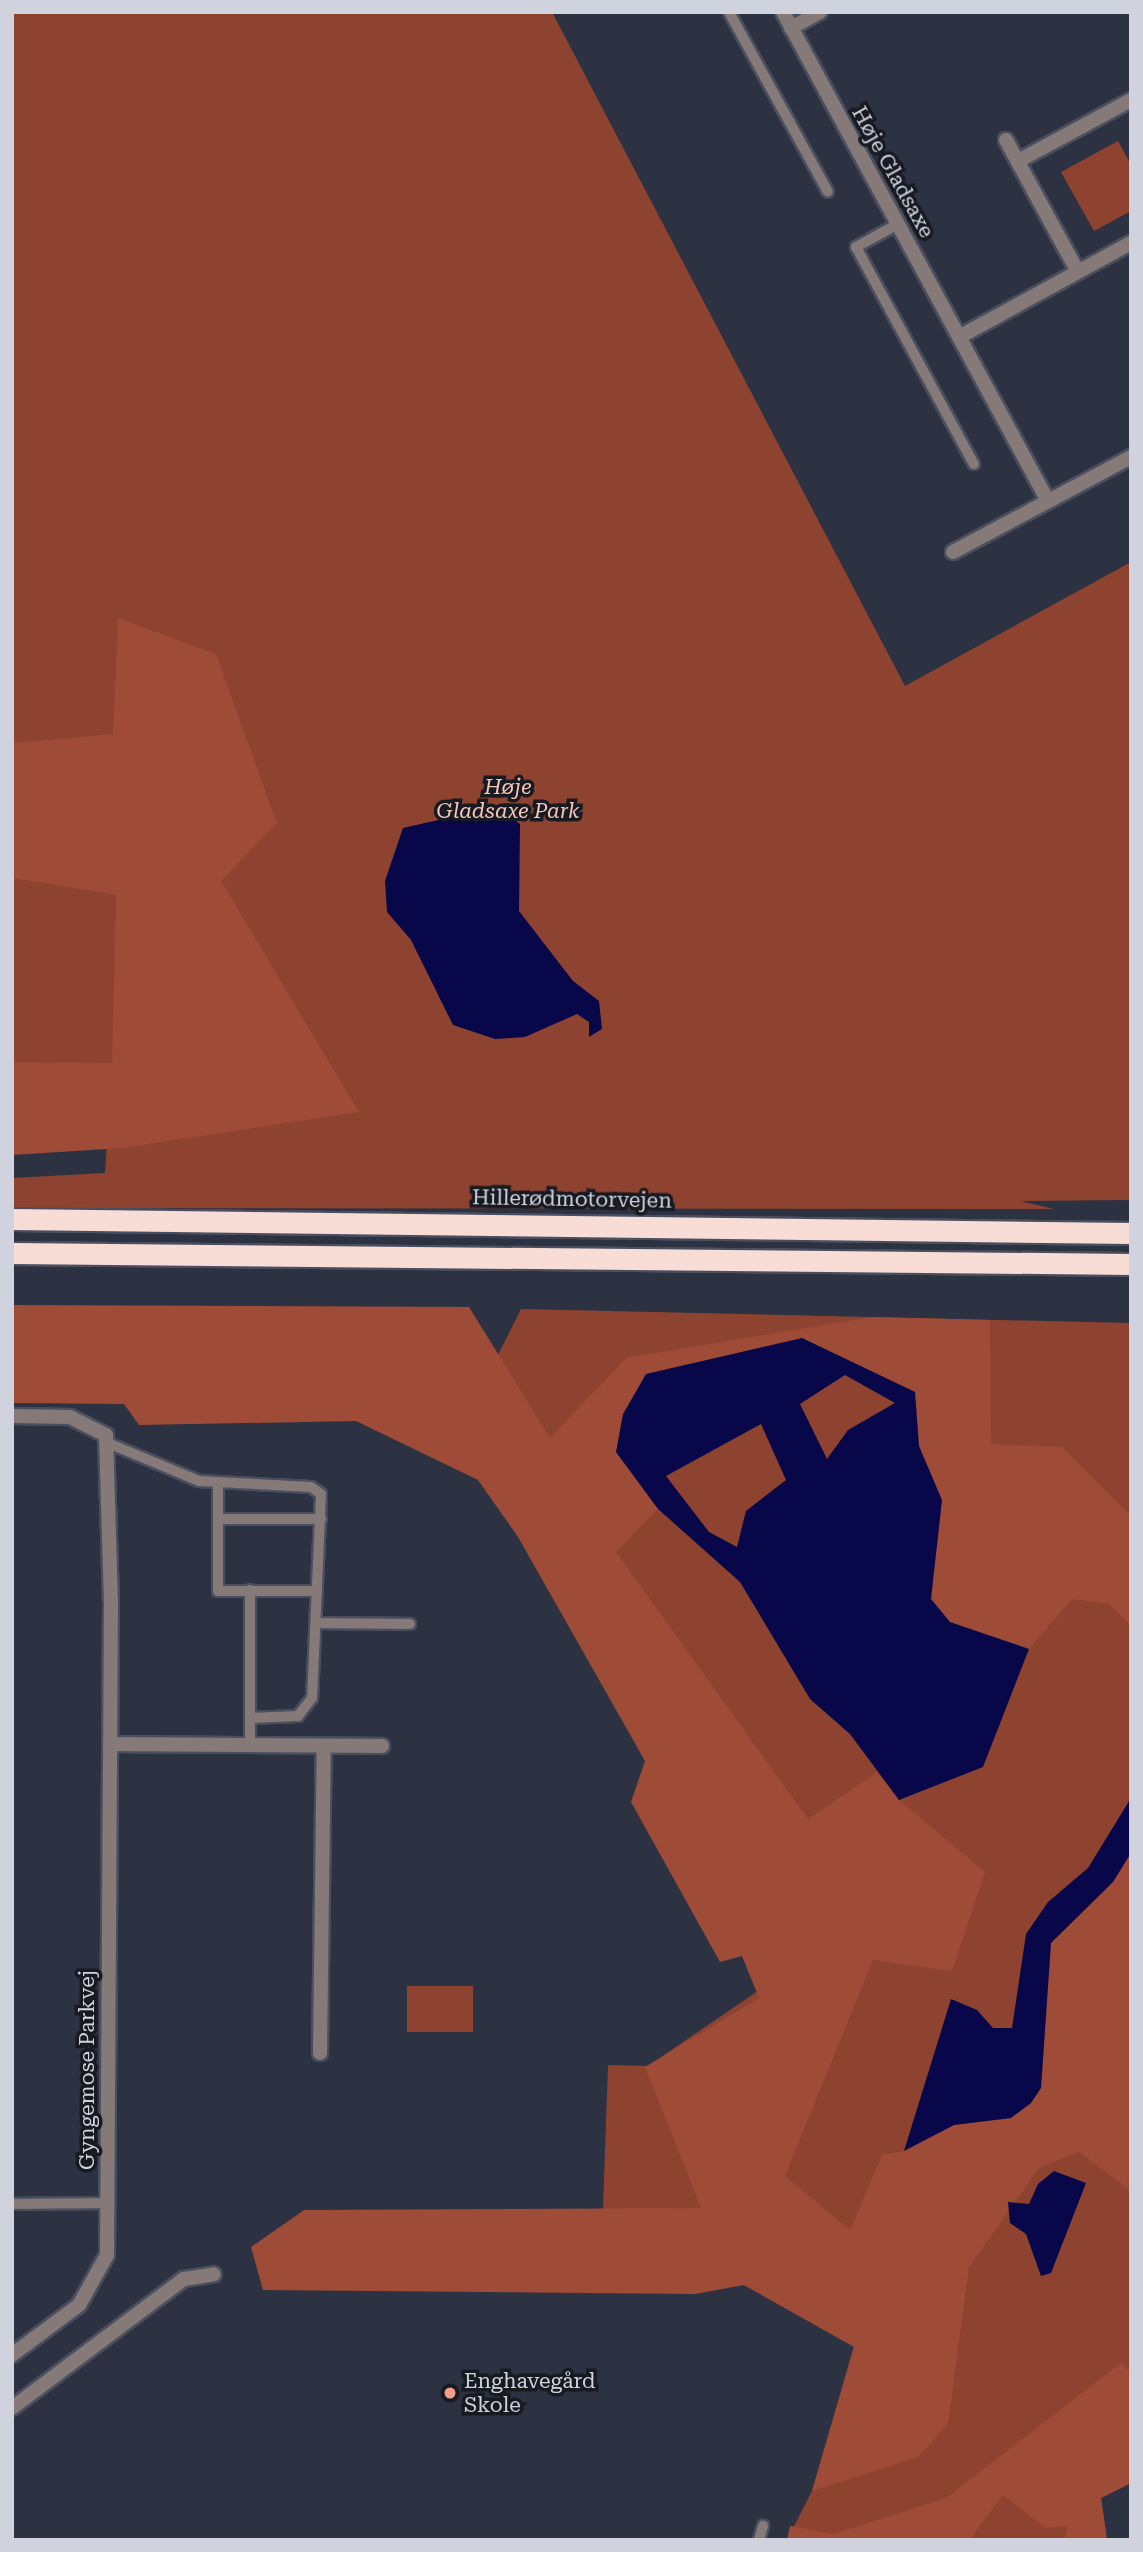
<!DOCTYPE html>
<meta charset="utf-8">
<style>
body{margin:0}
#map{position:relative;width:1143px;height:2552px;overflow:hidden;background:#2d3243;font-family:"Roboto Serif",serif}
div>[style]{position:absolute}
.green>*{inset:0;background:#8e4230;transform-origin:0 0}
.forest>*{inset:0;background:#9e4b37}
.water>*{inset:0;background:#080749}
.roads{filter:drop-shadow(2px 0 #4a4f5f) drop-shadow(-2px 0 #4a4f5f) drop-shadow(0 2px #4a4f5f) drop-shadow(0 -2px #4a4f5f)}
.lane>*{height:10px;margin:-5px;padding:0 5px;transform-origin:5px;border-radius:5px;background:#857a78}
.street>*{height:14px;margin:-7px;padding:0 7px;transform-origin:7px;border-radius:7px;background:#857a78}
.highway>*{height:21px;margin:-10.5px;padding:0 10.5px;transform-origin:10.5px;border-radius:10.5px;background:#f7ddd6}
.dots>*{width:19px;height:19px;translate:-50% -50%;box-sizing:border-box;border:4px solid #181a22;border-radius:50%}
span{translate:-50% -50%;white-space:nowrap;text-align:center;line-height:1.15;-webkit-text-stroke:7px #181a22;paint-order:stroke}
.street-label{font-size:21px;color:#d0d3de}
.park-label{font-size:21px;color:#f6c6b9;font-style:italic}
.poi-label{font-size:21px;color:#d0d3de}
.left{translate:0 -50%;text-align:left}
.frame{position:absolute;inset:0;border:14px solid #d0d3de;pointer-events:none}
</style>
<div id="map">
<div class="green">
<div style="clip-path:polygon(12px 12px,552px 12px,905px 686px,1131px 562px,1131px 1200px,1020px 1201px,1054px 1209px,12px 1208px,12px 1178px,105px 1173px,112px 1064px,12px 1062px)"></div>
<div style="clip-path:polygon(1118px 141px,1131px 165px,1131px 211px,1094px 231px,1061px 172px)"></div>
<div style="clip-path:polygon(521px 1309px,1131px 1323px,1131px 2483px,1101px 2498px,1107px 2540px,787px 2540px,812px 2491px,854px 2346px,744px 2285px,507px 2291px,603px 2208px,608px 2065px,648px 2066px,768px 1984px,589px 1514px,493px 1365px)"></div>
<div style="left:407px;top:1986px;width:66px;height:46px"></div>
</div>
<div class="forest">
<div style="clip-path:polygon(118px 618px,216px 654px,277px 823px,221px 881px,359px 1112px,122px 1148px,12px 1155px,12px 1062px,112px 1063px,116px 895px,12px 878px,12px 743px,113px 734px)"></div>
<div style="clip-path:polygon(12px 1305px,469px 1307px,550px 1438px,626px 1358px,873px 1317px,990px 1320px,991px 1444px,1062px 1447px,1131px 1516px,1131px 1626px,1110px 1604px,1072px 1599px,1029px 1649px,949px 1622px,931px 1599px,942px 1500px,919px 1446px,915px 1392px,802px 1338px,616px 1452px,658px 1509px,616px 1552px,808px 1819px,877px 1772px,899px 1800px,985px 1872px,952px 1971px,873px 1960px,785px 2176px,850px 2230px,882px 2155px,904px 2151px,954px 2125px,1011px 2118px,1041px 2088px,1051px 1943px,1113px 1882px,1131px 1853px,1131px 2191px,1079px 2152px,1039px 2168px,969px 2267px,948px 2424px,918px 2457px,812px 2491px,854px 2347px,744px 2285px,695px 2294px,263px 2290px,251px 2247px,304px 2210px,701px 2208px,645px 2067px,759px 1998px,742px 1956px,720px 1962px,631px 1802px,645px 1761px,518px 1537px,478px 1480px,356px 1421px,139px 1425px,124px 1404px,12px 1403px)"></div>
<div style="clip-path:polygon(1121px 2363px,1131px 2372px,1131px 2483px,1101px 2498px,1107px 2540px,1065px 2540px,1067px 2526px,1046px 2528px,1003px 2495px,969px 2540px,787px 2540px,790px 2526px,834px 2534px,946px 2498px)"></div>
</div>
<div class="water">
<div style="clip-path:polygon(496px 807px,520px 824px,519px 911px,573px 981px,599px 1001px,602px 1029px,589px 1037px,589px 1022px,577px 1014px,525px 1037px,495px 1039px,453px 1025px,411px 940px,387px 912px,385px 881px,403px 828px)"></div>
<div style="clip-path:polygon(evenodd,802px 1338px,915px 1392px,919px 1446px,942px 1500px,931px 1599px,950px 1622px,1029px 1649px,983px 1767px,899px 1800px,850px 1734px,810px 1699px,740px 1582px,658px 1509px,616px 1452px,623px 1414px,646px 1374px,802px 1338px,845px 1375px,895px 1403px,848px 1430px,827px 1459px,800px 1404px,845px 1375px,802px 1338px,761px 1424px,786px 1480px,746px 1511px,737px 1547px,709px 1532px,666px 1476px,761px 1424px)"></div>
<div style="clip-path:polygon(1131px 1798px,1131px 1853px,1113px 1882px,1051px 1943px,1041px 2088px,1031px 2103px,1011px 2118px,954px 2125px,904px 2151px,951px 1999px,977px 2010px,993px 2028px,1012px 2028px,1026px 1934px,1048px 1902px,1088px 1868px)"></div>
<div style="clip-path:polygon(1054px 2171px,1086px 2183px,1051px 2273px,1041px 2276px,1026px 2234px,1010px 2223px,1008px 2202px,1029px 2204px,1038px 2184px)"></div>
</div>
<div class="roads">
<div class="lane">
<div style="left:729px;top:12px;width:205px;rotate:61.2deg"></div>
<div style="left:898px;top:224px;width:48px;rotate:151.3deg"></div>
<div style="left:856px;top:247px;width:247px;rotate:61.5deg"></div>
<div style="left:108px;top:1443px;width:99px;rotate:22.7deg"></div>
<div style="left:199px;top:1481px;width:112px;rotate:3.1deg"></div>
<div style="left:311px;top:1487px;width:12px;rotate:35deg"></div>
<div style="left:321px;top:1494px;width:204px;rotate:92.5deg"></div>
<div style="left:312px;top:1698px;width:23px;rotate:128deg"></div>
<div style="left:298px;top:1716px;width:48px;rotate:177.6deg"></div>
<div style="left:218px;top:1484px;width:107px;rotate:90deg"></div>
<div style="left:218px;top:1591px;width:99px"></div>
<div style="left:218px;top:1519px;width:103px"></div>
<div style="left:250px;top:1590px;width:156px;rotate:90deg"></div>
<div style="left:316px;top:1623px;width:94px;rotate:0.6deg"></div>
<div style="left:12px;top:2204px;width:95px;rotate:-0.6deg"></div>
<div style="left:759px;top:2540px;width:15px;rotate:-74deg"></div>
</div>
<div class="street">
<div style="left:783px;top:12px;width:556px;rotate:61.55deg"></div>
<div style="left:791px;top:28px;width:33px;rotate:-29deg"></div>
<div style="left:1006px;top:140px;width:150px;rotate:61.4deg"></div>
<div style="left:1018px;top:161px;width:128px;rotate:-28.4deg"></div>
<div style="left:959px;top:337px;width:196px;rotate:-28.7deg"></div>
<div style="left:953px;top:552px;width:202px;rotate:-28.1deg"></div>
<div style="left:12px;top:1416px;width:58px;rotate:1deg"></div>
<div style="left:70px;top:1417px;width:40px;rotate:26.6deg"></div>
<div style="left:106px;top:1435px;width:167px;rotate:88.3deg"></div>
<div style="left:111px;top:1602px;width:653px;rotate:90.35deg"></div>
<div style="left:107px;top:2255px;width:57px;rotate:119.2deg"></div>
<div style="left:79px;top:2305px;width:84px;rotate:143.3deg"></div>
<div style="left:110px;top:1744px;width:272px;rotate:0.4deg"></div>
<div style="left:320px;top:2053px;width:306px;rotate:-89.3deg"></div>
<div style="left:12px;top:2408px;width:215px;rotate:-36.9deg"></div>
<div style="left:184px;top:2279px;width:30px;rotate:-9deg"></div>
</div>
<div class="highway">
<div style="left:12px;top:1219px;width:1119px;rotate:0.72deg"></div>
<div style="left:12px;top:1253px;width:1119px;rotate:0.56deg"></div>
</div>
</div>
<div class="dots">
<div style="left:450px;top:2393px;background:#f49e88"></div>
</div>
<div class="street-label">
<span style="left:893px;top:172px;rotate:61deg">Høje Gladsaxe</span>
<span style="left:572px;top:1199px;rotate:1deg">Hillerødmotorvejen</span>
<span style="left:87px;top:2070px;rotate:-90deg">Gyngemose Parkvej</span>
</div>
<div class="park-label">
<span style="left:508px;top:799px">Høje<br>Gladsaxe Park</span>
</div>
<div class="poi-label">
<span class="left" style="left:464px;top:2393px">Enghavegård<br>Skole</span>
</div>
<div class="frame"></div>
</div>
